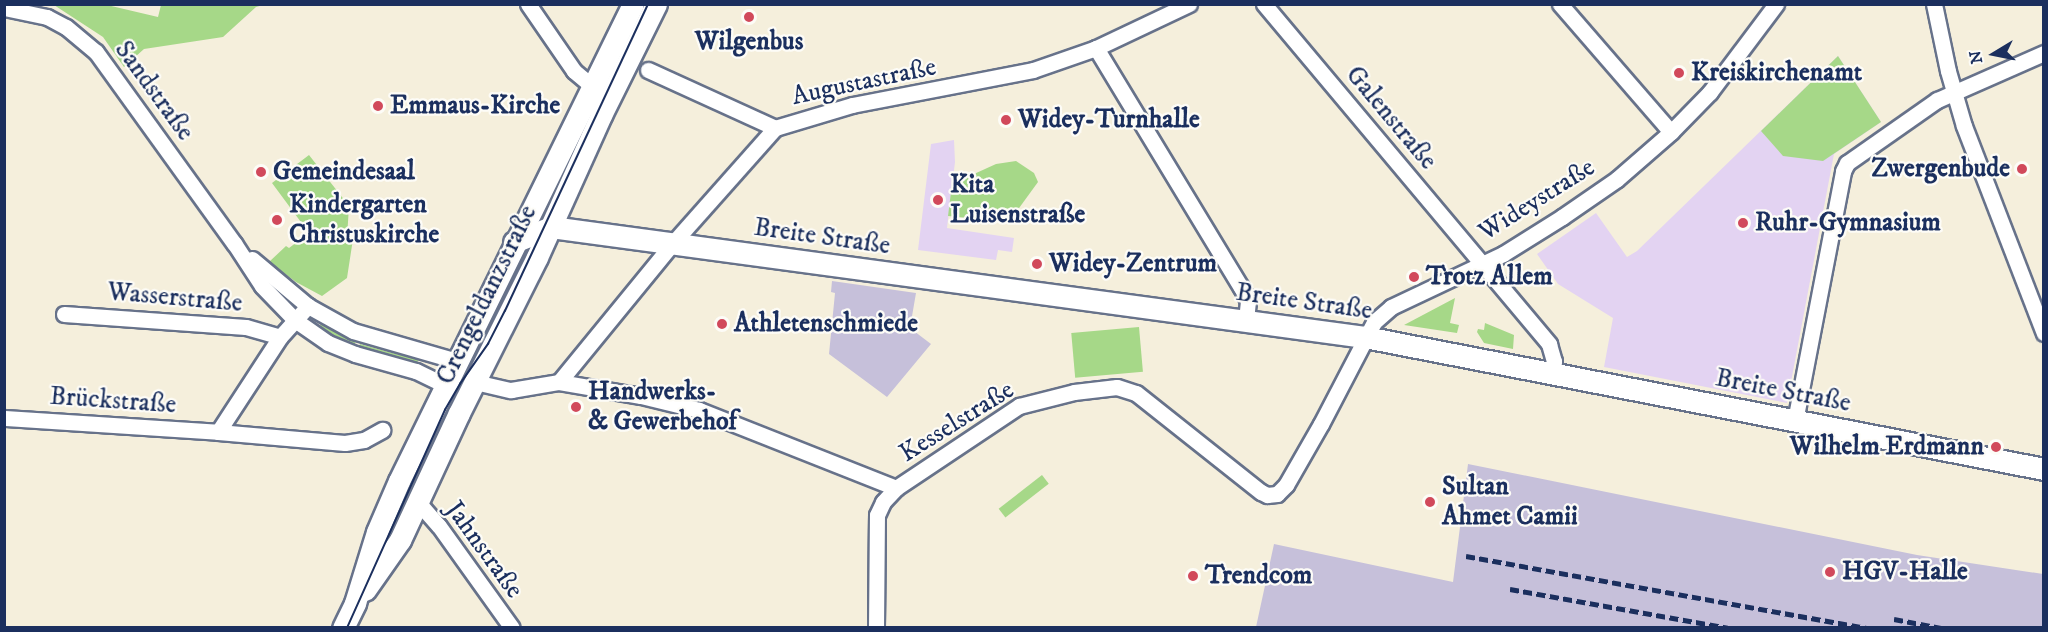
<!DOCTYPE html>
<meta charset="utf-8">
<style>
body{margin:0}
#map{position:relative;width:2048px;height:632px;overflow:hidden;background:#f5efdc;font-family:"IM FELL DW Pica",serif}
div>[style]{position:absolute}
.built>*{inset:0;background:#e3d3f2}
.industrial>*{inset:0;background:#c6c0da}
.green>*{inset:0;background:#a6d888;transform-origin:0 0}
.roads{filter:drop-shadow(2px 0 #67728a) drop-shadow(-2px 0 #67728a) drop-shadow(0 2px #67728a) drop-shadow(0 -2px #67728a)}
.street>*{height:15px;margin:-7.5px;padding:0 7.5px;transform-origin:7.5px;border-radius:7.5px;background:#fff}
.secondary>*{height:21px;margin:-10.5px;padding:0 10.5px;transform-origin:10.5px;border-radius:10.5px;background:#fff}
.tram>*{height:1.5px;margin:-0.75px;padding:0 0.75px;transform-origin:0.75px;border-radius:0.75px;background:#1b2f5e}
.rail>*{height:4.5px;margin-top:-2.25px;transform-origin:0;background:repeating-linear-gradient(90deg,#1b2f5e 0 9px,transparent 0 13.5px)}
.dots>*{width:16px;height:16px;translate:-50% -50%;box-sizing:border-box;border:3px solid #fdfcf7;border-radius:50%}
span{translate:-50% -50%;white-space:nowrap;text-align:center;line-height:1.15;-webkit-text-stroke:4.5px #fdfcf7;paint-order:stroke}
.poi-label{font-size:26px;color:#1b2f5e;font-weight:700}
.left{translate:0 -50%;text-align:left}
.right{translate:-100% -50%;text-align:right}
.street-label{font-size:26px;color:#1b2f5e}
.frame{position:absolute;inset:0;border:6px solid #1b2f5e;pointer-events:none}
.north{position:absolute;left:1964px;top:24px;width:60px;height:60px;-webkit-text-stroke:4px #fdfcf7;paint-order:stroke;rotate:260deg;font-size:16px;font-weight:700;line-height:24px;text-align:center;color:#1b2f5e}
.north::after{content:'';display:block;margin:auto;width:21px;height:27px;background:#1b2f5e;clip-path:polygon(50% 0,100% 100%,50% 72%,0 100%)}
</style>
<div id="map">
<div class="built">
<div style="clip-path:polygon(1838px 56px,1881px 122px,1834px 154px,1787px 403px,1604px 367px,1613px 318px,1558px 284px,1537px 254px,1596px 213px,1627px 257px,1637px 251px)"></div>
<div style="clip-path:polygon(954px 140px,955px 162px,947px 228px,1014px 238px,1012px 252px,998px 250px,996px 260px,918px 250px,931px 144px)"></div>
</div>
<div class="industrial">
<div style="clip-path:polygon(832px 281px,916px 293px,910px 328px,931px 344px,887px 397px,829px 354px,835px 293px,831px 292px)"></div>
<div style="clip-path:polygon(1468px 464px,1917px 555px,2043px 574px,2043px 627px,1256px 627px,1274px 544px,1453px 582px)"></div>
</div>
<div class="green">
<div style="clip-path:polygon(54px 5px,107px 5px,158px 17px,161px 5px,263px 5px,256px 7px,223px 37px,144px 49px,124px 67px,103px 37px)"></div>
<div style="clip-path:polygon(1838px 56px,1881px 122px,1823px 161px,1783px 156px,1761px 131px)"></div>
<div style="clip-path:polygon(309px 155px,349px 206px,347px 238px,353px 239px,347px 278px,322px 296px,296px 282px,269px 262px,286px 246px,289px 248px,309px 233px,272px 183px)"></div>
<div style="clip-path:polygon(1016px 161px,1034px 173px,1038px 182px,1009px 222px,948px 216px,952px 184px,996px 164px)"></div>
<div style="clip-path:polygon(1455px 298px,1450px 323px,1459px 325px,1457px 333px,1404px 325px)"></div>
<div style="clip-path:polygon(1485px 323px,1514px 335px,1513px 349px,1484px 343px,1477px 332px,1478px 329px,1484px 330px)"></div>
<div style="left:321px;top:324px;width:39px;height:4px;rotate:27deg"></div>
<div style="left:1139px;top:327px;width:45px;height:68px;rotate:85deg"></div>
<div style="clip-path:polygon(360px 344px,396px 354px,419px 359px,417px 363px,385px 355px,359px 347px)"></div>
<div style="left:1042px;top:475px;width:11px;height:55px;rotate:52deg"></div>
</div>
<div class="roads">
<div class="street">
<div style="left:528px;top:4px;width:81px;rotate:55.5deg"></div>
<div style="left:574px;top:71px;width:23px;rotate:40deg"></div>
<div style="left:592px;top:86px;width:9px;rotate:72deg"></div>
<div style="left:1264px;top:4px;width:444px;rotate:50deg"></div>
<div style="left:1549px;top:344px;width:18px;rotate:74deg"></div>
<div style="left:1554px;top:361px;width:12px;rotate:99deg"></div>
<div style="left:1560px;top:4px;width:169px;rotate:49.1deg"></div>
<div style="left:1934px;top:4px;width:68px;rotate:78.2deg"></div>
<div style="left:1948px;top:71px;width:57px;rotate:73.8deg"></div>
<div style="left:1964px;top:126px;width:222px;rotate:68.9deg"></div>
<div style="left:4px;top:8px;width:44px;rotate:11.8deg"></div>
<div style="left:47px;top:17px;width:21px;rotate:28deg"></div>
<div style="left:66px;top:27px;width:39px;rotate:40deg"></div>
<div style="left:96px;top:52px;width:236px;rotate:54.2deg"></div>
<div style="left:234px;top:243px;width:51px;rotate:56.9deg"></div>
<div style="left:262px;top:286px;width:47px;rotate:45.9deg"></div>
<div style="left:295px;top:320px;width:40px;rotate:34.9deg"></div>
<div style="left:328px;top:343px;width:29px;rotate:22deg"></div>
<div style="left:355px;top:354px;width:63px;rotate:15.6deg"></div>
<div style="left:416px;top:371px;width:32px;rotate:26deg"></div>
<div style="left:1096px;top:48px;width:280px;rotate:58.8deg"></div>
<div style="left:1241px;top:287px;width:16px;rotate:63deg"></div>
<div style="left:1248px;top:301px;width:20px;rotate:96deg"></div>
<div style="left:648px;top:70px;width:140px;rotate:24.5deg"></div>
<div style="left:252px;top:259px;width:73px;rotate:40deg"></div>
<div style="left:308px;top:306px;width:51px;rotate:29.1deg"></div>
<div style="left:353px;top:331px;width:108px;rotate:16.1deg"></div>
<div style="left:64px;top:314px;width:182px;rotate:4.1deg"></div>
<div style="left:246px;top:327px;width:35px;rotate:16deg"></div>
<div style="left:475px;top:382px;width:37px;rotate:13deg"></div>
<div style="left:511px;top:390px;width:49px;rotate:-9.5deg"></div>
<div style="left:559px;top:382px;width:83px;rotate:9.7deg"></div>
<div style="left:641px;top:396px;width:60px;rotate:13.6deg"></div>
<div style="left:699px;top:410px;width:212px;rotate:21.6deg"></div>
<div style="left:559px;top:382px;width:178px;rotate:-50.7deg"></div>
<div style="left:672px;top:244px;width:155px;rotate:-48.4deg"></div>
<div style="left:775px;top:128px;width:80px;rotate:-16.6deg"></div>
<div style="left:852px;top:105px;width:184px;rotate:-10.9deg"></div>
<div style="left:1033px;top:70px;width:67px;rotate:-19.2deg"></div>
<div style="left:1096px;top:48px;width:103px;rotate:-25.3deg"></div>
<div style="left:4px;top:418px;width:214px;rotate:3.7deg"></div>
<div style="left:218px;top:432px;width:113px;rotate:-56.9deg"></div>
<div style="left:280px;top:337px;width:42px;rotate:-47.9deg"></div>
<div style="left:1795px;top:421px;width:255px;rotate:-79.1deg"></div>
<div style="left:1843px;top:171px;width:9px;rotate:-63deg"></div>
<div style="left:1847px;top:163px;width:110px;rotate:-35deg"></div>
<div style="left:1937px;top:100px;width:117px;rotate:-23.7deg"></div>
<div style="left:218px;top:432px;width:127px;rotate:5deg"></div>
<div style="left:345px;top:443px;width:19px;rotate:-9deg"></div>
<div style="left:364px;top:440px;width:21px;rotate:-29deg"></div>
<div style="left:417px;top:501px;width:33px;rotate:49deg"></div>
<div style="left:439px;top:526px;width:125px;rotate:54.4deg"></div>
<div style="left:876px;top:628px;width:113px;rotate:-89.5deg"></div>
<div style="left:877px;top:515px;width:14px;rotate:-65deg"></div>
<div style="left:883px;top:502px;width:19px;rotate:-47deg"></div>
<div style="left:896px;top:488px;width:148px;rotate:-33.7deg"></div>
<div style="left:1019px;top:406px;width:57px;rotate:-14.3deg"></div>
<div style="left:1074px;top:392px;width:43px;rotate:-6.6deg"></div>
<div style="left:1117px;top:387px;width:20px;rotate:18deg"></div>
<div style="left:1136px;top:393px;width:159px;rotate:38.4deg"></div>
<div style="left:1261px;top:492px;width:7px;rotate:27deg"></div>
<div style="left:1267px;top:495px;width:10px;rotate:-6deg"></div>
<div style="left:1277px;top:494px;width:13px;rotate:-45deg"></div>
<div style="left:1286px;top:485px;width:70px;rotate:-60.2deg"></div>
<div style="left:1321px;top:424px;width:115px;rotate:-62.5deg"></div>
<div style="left:1374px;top:322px;width:23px;rotate:-41deg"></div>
<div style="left:1391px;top:307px;width:124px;rotate:-25.3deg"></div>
<div style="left:1503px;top:254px;width:70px;rotate:-32.1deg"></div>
<div style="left:1562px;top:217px;width:67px;rotate:-34.6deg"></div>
<div style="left:1617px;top:179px;width:72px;rotate:-41deg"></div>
<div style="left:1671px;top:132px;width:56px;rotate:-45.7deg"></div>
<div style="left:1710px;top:92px;width:110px;rotate:-53.1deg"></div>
</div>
<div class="secondary">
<div style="left:514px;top:242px;width:40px;rotate:-22deg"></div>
<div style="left:551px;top:227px;width:821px;rotate:7.7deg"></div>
<div style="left:1365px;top:337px;width:692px;rotate:11deg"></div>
<div style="left:365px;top:590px;width:61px;rotate:-55deg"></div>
<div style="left:400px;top:540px;width:140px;rotate:-65.1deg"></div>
<div style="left:459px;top:413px;width:174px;rotate:-63.4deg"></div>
<div style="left:537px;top:257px;width:156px;rotate:-65.7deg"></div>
<div style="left:601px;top:115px;width:124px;rotate:-63.6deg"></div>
<div style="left:343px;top:628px;width:28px;rotate:-64deg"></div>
<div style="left:355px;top:603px;width:74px;rotate:-72.8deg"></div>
<div style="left:377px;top:532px;width:56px;rotate:-66.7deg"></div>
<div style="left:399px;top:481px;width:531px;rotate:-63.87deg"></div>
</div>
</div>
<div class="tram">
<div style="left:347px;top:628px;width:239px;rotate:-65.8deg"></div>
<div style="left:445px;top:410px;width:30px;rotate:-60deg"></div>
<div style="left:460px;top:384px;width:49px;rotate:-55deg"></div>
<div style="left:488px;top:344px;width:37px;rotate:-63deg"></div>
<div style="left:505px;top:311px;width:339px;rotate:-65deg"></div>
</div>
<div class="rail">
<div style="left:1466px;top:556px;width:407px;rotate:10.2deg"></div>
<div style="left:1510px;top:589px;width:221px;rotate:10.1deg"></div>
<div style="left:1894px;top:619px;width:48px;rotate:10.8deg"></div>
</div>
<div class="dots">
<div style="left:749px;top:17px;background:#d1495b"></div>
<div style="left:1679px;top:73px;background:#d1495b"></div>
<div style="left:378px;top:106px;background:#d1495b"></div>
<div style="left:1006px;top:120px;background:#d1495b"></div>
<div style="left:2022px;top:169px;background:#d1495b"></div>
<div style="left:261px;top:172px;background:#d1495b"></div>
<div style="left:938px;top:200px;background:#d1495b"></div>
<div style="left:277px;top:220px;background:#d1495b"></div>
<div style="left:1743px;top:223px;background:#d1495b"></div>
<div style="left:1037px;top:264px;background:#d1495b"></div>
<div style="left:1414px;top:277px;background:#d1495b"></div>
<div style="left:722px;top:324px;background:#d1495b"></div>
<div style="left:576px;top:407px;background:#d1495b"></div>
<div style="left:1996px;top:447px;background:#d1495b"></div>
<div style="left:1430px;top:502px;background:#d1495b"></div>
<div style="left:1830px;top:572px;background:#d1495b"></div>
<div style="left:1193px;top:576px;background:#d1495b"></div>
</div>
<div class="poi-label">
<span style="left:749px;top:42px">Wilgenbus</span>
<span class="left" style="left:1691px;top:73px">Kreiskirchenamt</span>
<span class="left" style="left:390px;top:106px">Emmaus-Kirche</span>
<span class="left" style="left:1018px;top:120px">Widey-Turnhalle</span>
<span class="right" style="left:2010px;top:169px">Zwergenbude</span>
<span class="left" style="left:273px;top:172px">Gemeindesaal</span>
<span class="left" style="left:950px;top:200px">Kita<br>Luisenstraße</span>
<span class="left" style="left:289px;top:220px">Kindergarten<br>Christuskirche</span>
<span class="left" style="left:1755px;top:223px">Ruhr-Gymnasium</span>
<span class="left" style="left:1049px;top:264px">Widey-Zentrum</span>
<span class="left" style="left:1426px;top:277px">Trotz Allem</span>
<span class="left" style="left:734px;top:324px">Athletenschmiede</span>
<span class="left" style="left:588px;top:407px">Handwerks-<br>&amp; Gewerbehof</span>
<span class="right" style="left:1984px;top:447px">Wilhelm Erdmann</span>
<span class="left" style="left:1442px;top:502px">Sultan<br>Ahmet Camii</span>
<span class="left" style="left:1842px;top:572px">HGV-Halle</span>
<span class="left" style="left:1205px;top:576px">Trendcom</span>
</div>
<div class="street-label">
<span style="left:864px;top:82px;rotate:-12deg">Augustastraße</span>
<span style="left:154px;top:91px;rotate:54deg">Sandstraße</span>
<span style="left:1391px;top:118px;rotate:50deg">Galenstraße</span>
<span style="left:1537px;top:200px;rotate:-32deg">Wideystraße</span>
<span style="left:822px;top:237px;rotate:8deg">Breite Straße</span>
<span style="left:487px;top:295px;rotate:-64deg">Crengeldanzstraße</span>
<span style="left:175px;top:298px;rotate:5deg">Wasserstraße</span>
<span style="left:1304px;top:302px;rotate:8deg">Breite Straße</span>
<span style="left:1783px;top:391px;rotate:11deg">Breite Straße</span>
<span style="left:113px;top:401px;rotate:4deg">Brückstraße</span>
<span style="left:957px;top:422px;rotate:-32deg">Kesselstraße</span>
<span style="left:484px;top:550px;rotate:54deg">Jahnstraße</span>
</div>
<div class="frame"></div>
<div class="north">N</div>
</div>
